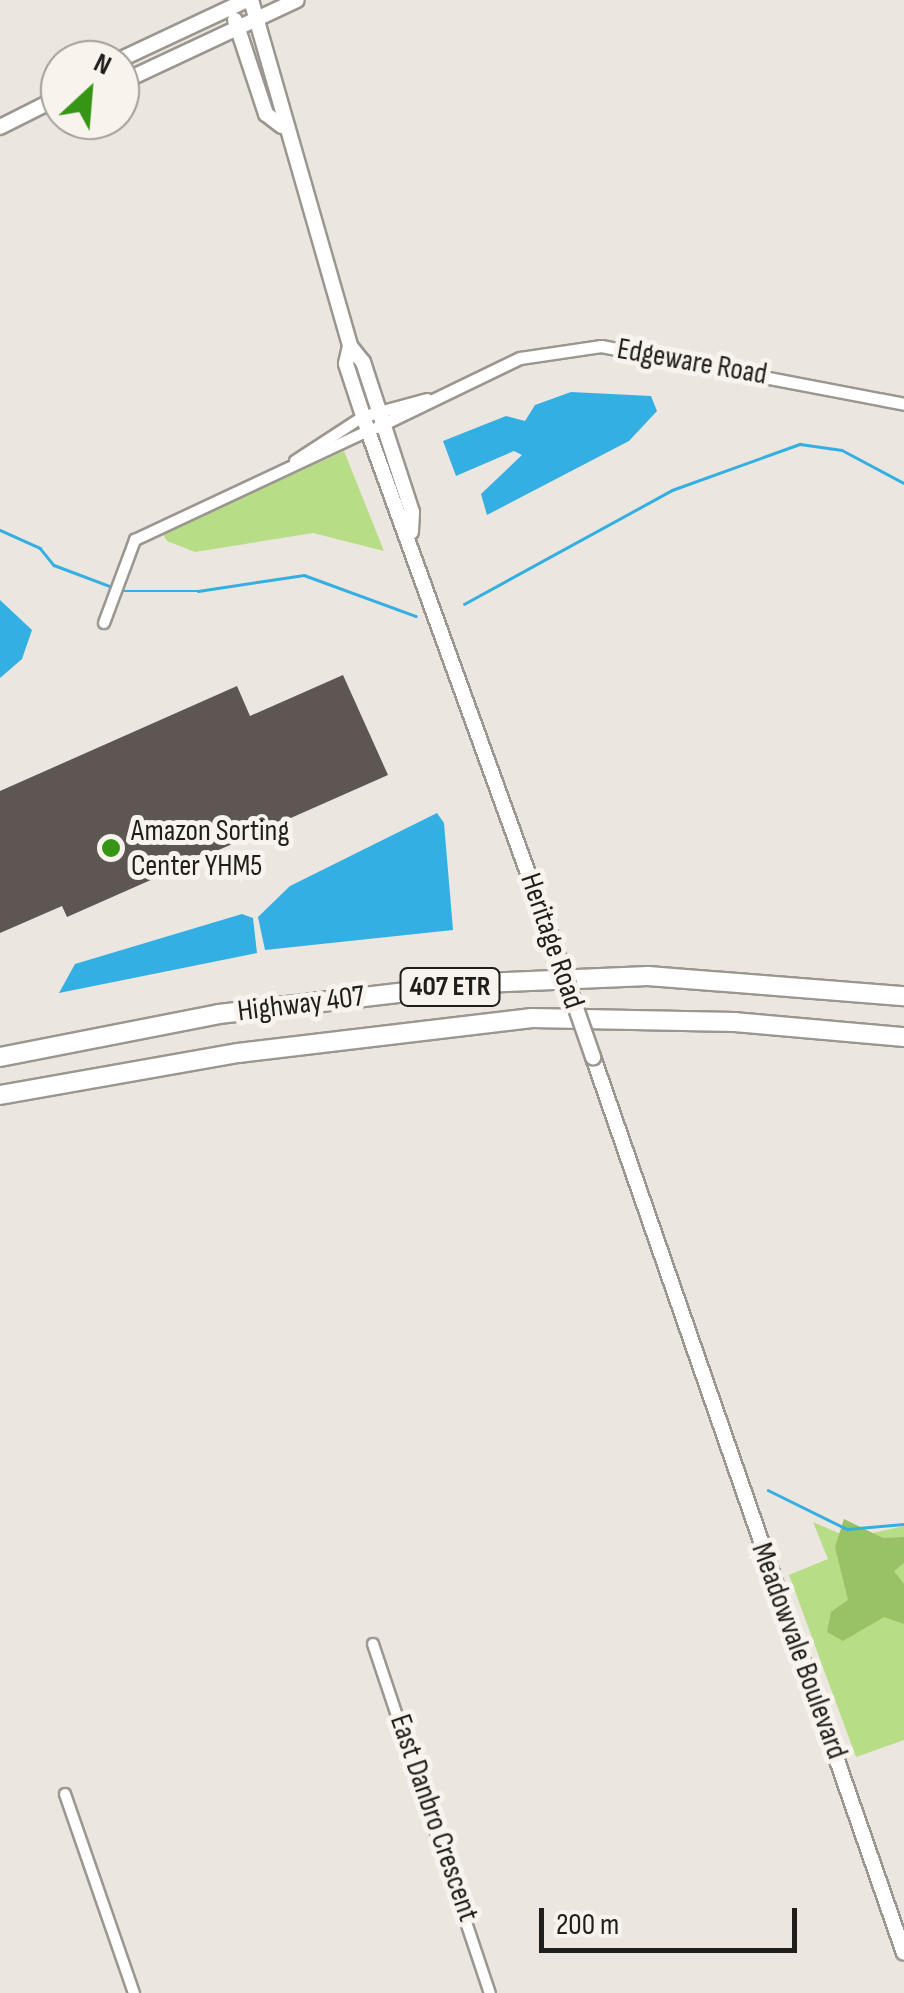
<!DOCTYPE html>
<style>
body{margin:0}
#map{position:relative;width:904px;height:1993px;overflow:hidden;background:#ebe6df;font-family:"Sofia Sans Condensed",sans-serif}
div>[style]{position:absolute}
.green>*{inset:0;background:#b7de86}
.forest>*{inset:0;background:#99c165}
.water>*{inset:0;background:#34afe4}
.stream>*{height:2.5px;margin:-1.25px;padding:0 1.25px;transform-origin:1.25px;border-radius:1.25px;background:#34afe4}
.building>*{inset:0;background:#5d5652}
.roads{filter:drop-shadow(2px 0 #9b968f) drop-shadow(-2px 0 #9b968f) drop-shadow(0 2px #9b968f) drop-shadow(0 -2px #9b968f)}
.minor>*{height:10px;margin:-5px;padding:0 5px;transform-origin:5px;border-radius:5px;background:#fff}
.tertiary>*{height:11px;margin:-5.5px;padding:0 5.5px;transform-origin:5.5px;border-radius:5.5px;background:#fff}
.secondary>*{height:14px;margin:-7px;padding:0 7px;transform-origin:7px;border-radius:7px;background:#fff}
.motorway>*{height:18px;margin:-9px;padding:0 9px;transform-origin:9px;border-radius:9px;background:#fff}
.bridges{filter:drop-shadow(2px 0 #9b968f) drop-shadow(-2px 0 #9b968f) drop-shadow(0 2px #9b968f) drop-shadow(0 -2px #9b968f)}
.secondary-bridge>*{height:14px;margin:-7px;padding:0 7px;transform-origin:7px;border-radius:7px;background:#fff}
.dots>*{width:28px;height:28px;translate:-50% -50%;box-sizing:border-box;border:5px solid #f8f3ec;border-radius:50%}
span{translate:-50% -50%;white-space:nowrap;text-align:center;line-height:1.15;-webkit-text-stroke:10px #f8f3ec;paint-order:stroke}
.shield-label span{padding:2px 8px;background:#f8f3ec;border:2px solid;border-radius:8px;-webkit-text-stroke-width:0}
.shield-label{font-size:28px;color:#201e1b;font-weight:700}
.street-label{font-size:30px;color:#201e1b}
.poi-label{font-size:30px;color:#201e1b}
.left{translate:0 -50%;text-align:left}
.north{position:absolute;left:40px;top:40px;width:100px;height:100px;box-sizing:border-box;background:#f8f3ec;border:2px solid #a29e98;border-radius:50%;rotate:26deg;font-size:28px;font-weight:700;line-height:40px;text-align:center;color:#201e1b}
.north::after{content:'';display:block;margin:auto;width:35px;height:45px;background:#369515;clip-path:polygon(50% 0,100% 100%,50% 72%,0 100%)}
.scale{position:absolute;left:539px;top:1908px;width:258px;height:45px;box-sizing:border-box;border:5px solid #201e1b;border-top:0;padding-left:12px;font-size:30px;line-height:35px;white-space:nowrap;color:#201e1b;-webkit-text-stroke:8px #f8f3ec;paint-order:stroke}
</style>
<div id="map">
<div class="green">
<div style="clip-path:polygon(344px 451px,384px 551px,313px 533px,195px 552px,167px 541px,163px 534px)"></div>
<div style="clip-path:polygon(813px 1522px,850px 1538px,904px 1526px,904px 1740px,856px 1757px,789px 1575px,828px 1559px)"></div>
</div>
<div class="forest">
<div style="clip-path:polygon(844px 1519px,883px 1538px,904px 1537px,904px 1563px,894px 1571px,904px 1584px,904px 1624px,884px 1617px,843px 1641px,827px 1632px,831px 1612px,848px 1600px,835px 1547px)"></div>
</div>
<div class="water">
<div style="clip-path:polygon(571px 392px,651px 396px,657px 411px,629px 441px,487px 515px,481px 494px,522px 455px,514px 451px,456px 476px,443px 441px,506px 416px,525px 421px,535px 405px)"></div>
<div style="clip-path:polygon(0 600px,32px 630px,22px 659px,0 678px)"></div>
<div style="clip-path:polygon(437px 813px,444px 823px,453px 930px,265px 950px,258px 917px,290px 886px)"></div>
<div style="clip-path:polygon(242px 914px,253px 918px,257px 953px,59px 993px,75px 964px)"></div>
</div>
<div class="stream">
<div style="left:0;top:530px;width:44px;rotate:24.2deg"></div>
<div style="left:40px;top:548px;width:22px;rotate:51deg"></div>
<div style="left:54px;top:565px;width:65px;rotate:20.7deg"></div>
<div style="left:122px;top:591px;width:76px"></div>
<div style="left:198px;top:591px;width:107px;rotate:-8.6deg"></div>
<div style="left:304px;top:575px;width:119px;rotate:20.1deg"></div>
<div style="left:464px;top:604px;width:237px;rotate:-28.7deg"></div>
<div style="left:672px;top:490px;width:136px;rotate:-19.8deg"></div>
<div style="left:800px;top:444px;width:42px;rotate:8.1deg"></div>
<div style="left:842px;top:450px;width:70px;rotate:28deg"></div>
<div style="left:768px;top:1490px;width:88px;rotate:26.3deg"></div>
<div style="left:847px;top:1529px;width:57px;rotate:-5deg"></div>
</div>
<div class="building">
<div style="clip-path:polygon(343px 675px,388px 775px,67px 917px,62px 906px,0 933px,0 791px,237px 686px,250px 716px)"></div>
</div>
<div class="roads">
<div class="minor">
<div style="left:295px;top:461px;width:82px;rotate:-33.1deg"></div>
<div style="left:104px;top:623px;width:89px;rotate:-69.5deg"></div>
<div style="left:135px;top:540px;width:257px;rotate:-25.1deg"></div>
<div style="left:373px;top:1644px;width:368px;rotate:71.5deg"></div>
<div style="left:65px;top:1794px;width:211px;rotate:70.9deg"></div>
</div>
<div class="tertiary">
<div style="left:364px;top:416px;width:65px;rotate:-15.1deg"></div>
<div style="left:377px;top:427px;width:159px;rotate:-25.8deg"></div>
<div style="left:520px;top:358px;width:82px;rotate:-8.4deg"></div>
<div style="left:601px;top:346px;width:309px;rotate:10.8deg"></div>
</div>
<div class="secondary">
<div style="left:251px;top:0;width:360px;rotate:74deg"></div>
<div style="left:350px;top:346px;width:21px;rotate:51deg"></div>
<div style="left:363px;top:362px;width:158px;rotate:71.9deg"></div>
<div style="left:412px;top:512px;width:20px;rotate:93deg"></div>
<div style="left:235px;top:20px;width:99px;rotate:71.7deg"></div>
<div style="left:266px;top:114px;width:20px;rotate:37deg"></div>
<div style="left:119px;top:60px;width:141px;rotate:-25.1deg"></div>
<div style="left:120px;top:83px;width:195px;rotate:-25.1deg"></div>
<div style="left:0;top:127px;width:67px;rotate:-26.6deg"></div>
<div style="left:350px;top:346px;width:18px;rotate:103deg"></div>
<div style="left:346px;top:364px;width:71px;rotate:71.8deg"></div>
<div style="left:368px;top:431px;width:547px;rotate:70.11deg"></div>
<div style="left:593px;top:1057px;width:948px;rotate:70.86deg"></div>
</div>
<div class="motorway">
<div style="left:0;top:1057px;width:223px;rotate:-11.1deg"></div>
<div style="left:219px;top:1014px;width:266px;rotate:-6.7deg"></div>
<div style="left:483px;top:983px;width:165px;rotate:-2.4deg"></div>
<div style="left:648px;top:976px;width:257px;rotate:4.5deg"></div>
<div style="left:0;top:1095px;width:242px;rotate:-10deg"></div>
<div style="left:238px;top:1053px;width:296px;rotate:-6.8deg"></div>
<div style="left:532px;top:1018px;width:203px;rotate:1.1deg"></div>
<div style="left:735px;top:1022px;width:170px;rotate:5.1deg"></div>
</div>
</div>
<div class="bridges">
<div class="secondary-bridge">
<div style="left:554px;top:945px;width:119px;rotate:70.8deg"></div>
</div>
</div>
<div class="dots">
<div style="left:111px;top:848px;background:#369515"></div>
</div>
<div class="shield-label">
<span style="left:450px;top:987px">407 ETR</span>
</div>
<div class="street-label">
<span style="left:692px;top:362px;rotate:10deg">Edgeware Road</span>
<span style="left:552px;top:941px;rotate:71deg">Heritage Road</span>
<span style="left:301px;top:1004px;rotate:-7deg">Highway 407</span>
<span style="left:799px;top:1651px;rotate:70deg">Meadowvale Boulevard</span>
<span style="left:434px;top:1818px;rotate:71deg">East Danbro Crescent</span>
</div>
<div class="poi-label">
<span class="left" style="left:131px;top:848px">Amazon Sorting<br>Center YHM5</span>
</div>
<div class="north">N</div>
<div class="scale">200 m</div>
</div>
